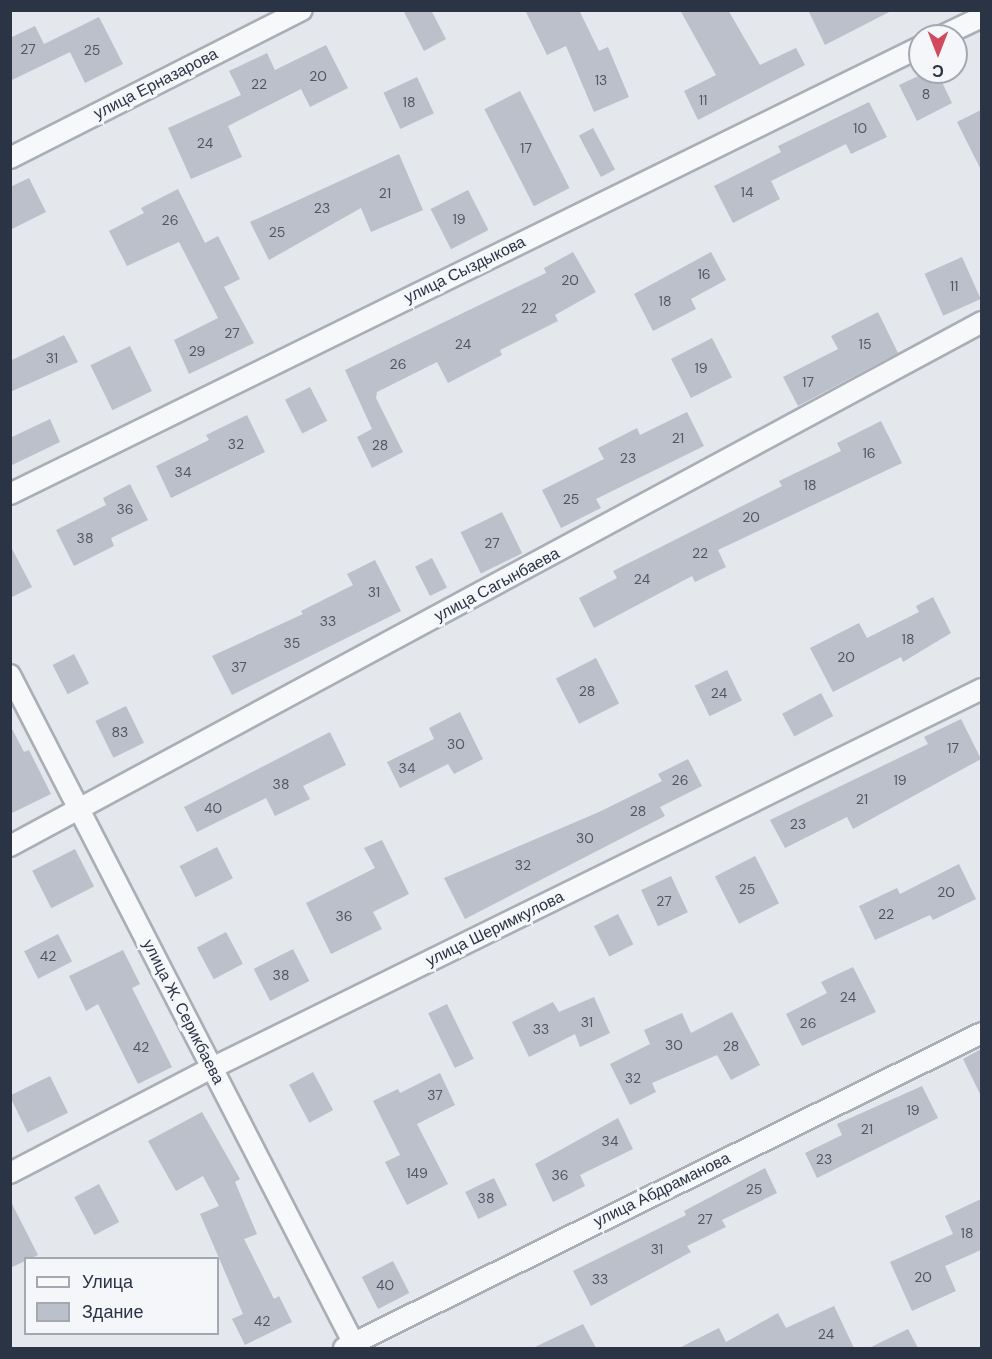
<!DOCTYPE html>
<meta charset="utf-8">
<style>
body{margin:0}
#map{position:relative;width:992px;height:1359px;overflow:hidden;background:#e4e7ec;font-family:"DM Sans",sans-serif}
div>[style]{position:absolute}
.building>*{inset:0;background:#bbc0ca;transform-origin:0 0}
.roads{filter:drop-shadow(2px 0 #a9aeb7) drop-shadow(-2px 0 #a9aeb7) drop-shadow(0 2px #a9aeb7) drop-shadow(0 -2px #a9aeb7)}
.minor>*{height:20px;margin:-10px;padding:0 10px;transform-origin:10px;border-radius:10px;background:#f7f8fa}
span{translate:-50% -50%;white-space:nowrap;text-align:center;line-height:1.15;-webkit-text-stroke:6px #f4f6f9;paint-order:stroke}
.number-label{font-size:14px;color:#4f5766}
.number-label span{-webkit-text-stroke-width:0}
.street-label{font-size:16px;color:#2b3445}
.frame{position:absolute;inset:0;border:12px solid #2b3445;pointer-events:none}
.legend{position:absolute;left:24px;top:1257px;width:195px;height:78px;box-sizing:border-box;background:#f4f6f9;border:2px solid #a4a8b1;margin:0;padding:8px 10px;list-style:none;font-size:18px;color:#2b3445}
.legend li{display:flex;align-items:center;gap:12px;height:30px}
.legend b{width:30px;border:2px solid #a4a8b1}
.north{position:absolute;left:908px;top:24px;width:60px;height:60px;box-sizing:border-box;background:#f4f6f9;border:2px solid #a4a8b1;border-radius:50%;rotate:180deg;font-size:16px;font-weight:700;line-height:24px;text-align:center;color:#2b3445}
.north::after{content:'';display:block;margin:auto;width:21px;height:27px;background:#d1495b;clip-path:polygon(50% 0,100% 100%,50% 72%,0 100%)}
</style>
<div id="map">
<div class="building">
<div style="clip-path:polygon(403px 10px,431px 10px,446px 39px,424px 51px)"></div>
<div style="clip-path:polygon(525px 10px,579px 10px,599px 51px,608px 47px,629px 97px,594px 112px,566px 46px,547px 55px)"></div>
<div style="clip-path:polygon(680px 10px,728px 10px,760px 65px,796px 48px,805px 65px,698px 120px,684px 91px,716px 75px)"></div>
<div style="clip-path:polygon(808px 10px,893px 10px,825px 45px)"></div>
<div style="clip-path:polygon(99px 17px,123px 64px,85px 83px,70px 52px,10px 81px,10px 38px,35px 26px,44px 44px)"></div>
<div style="clip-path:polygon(326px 45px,348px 88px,310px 107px,301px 89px,228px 126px,242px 157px,191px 179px,168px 128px,241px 95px,229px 71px,267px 53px,275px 70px)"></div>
<div style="clip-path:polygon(927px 72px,937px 72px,952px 103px,917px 121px,899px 85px)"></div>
<div style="left:417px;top:77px;width:40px;height:37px;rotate:65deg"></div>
<div style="left:520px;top:91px;width:109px;height:40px;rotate:63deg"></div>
<div style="clip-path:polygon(869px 102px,887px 137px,851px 154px,846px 144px,771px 181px,780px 199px,733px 223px,714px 186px,781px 152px,778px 146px)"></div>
<div style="clip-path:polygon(981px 110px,981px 170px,957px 122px)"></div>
<div style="left:593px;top:128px;width:47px;height:16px;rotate:62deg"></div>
<div style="clip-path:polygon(399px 154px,423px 210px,371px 232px,361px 208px,269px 260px,250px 222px)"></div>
<div style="clip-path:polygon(29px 178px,46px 212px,10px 230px,10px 187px)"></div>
<div style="clip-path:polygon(178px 189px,205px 243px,218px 236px,240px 279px,224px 287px,254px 343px,189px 374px,174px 340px,218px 318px,179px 242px,127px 266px,109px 231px,144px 213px,141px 208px)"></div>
<div style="left:468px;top:190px;width:45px;height:42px;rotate:63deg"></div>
<div style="clip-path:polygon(573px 252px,596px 292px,555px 315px,558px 321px,500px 350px,502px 355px,448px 383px,437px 362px,377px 392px,376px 398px,403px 452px,372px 468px,357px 437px,372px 429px,345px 370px,546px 273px,544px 268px)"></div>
<div style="clip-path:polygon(711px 252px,726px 280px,691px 299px,696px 309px,653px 331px,634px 294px)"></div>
<div style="left:962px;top:257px;width:46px;height:41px;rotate:66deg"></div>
<div style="clip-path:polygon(878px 312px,898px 353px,798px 406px,783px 377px,838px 349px,831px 336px)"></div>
<div style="clip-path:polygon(64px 335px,78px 362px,10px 392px,10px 361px)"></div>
<div style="left:712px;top:338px;width:44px;height:46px;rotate:63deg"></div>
<div style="left:130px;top:346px;width:50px;height:44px;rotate:64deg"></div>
<div style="left:310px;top:387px;width:38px;height:28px;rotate:63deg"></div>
<div style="clip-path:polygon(687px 412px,704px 446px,596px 499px,601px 508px,561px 528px,542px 490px,604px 459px,598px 448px,637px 428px,640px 435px)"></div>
<div style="clip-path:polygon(247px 415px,265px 452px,171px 498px,156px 466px,209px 440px,206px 435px)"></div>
<div style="clip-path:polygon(50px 419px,60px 442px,10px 466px,10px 438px)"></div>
<div style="clip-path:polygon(881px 421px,902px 463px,718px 550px,726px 567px,695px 582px,692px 576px,594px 628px,579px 598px,617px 578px,613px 571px,782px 486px,779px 481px,841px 451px,837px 443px)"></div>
<div style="clip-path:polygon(130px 484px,148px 520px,111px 538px,114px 546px,74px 566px,56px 530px,106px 505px,103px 498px)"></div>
<div style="left:502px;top:512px;width:46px;height:46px;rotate:64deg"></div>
<div style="clip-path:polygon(10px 545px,32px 587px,10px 598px)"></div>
<div style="left:432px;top:558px;width:33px;height:19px;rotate:63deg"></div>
<div style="clip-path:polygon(375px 560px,401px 611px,232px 695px,212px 656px,303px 614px,301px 611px,353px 585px,347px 574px)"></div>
<div style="clip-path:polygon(933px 597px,951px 633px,903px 662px,901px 657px,833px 692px,810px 648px,859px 623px,867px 638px,919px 612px,916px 606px)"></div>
<div style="left:74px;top:654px;width:33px;height:24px;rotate:63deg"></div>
<div style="left:596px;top:658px;width:51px;height:45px;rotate:63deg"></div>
<div style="left:727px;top:670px;width:34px;height:36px;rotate:64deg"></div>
<div style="left:821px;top:693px;width:26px;height:44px;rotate:62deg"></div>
<div style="left:126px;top:706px;width:41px;height:34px;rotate:64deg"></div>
<div style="clip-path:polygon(460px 712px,483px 759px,454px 774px,448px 764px,400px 788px,387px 762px,434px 739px,429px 728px)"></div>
<div style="clip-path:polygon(961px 719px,981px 759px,853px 829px,847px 817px,785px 848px,770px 820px,928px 744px,924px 737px)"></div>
<div style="clip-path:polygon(10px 725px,24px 752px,29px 750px,51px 794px,10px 814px)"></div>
<div style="clip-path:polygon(330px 732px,346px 765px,303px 786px,310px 799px,275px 816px,266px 798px,197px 832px,184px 807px)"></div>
<div style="clip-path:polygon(688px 759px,702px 786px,660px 807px,665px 816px,465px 919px,444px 878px,599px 812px,662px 781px,658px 774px)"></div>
<div style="clip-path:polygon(382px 840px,409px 894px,373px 912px,382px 929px,331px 954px,306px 903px,375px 868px,364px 848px)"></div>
<div style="left:217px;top:847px;width:35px;height:42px;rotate:63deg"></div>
<div style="left:75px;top:849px;width:42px;height:48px;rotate:63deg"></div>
<div style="left:755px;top:856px;width:53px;height:45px;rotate:63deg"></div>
<div style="clip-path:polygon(959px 864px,976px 899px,933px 920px,930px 915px,875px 940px,859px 906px,897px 888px,900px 894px)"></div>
<div style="left:671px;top:876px;width:40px;height:33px;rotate:65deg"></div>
<div style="left:618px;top:914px;width:34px;height:27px;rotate:63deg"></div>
<div style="left:226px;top:932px;width:36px;height:33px;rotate:62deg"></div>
<div style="left:58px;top:934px;width:31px;height:38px;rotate:63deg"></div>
<div style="left:293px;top:949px;width:36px;height:44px;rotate:63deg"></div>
<div style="clip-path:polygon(123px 950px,140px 984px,132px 988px,172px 1067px,138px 1084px,98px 1004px,86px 1011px,69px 976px)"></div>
<div style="clip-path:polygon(853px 967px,876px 1012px,802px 1046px,786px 1014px,827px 993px,821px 982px)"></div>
<div style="clip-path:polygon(594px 997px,610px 1033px,580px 1047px,575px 1034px,529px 1057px,512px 1022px,553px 1002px,559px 1012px)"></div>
<div style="left:447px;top:1004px;width:61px;height:21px;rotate:64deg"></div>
<div style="clip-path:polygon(732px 1012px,760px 1065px,731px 1080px,717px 1055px,652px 1083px,656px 1092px,630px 1105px,610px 1064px,650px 1044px,644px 1030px,682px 1013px,691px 1033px)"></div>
<div style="clip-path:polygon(981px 1049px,981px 1096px,963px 1059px)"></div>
<div style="left:313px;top:1072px;width:43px;height:27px;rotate:62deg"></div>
<div style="clip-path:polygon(440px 1073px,455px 1105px,417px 1124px,448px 1184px,407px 1205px,385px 1162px,400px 1155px,373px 1101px,398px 1089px,400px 1093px)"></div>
<div style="left:50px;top:1076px;width:41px;height:45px;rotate:64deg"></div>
<div style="clip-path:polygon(922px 1086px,938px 1118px,817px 1178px,805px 1153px,842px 1135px,837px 1124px)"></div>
<div style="clip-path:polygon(202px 1112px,240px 1179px,235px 1182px,257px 1234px,244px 1239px,274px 1299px,279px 1296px,292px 1322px,245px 1345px,232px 1319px,243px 1314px,200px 1214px,219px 1206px,203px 1176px,176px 1191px,148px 1141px)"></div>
<div style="clip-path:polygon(618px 1118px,633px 1149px,580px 1175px,585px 1186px,553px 1202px,535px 1164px)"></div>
<div style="clip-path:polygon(765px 1168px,777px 1193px,722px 1220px,726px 1227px,687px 1246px,691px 1252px,591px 1306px,573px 1271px,686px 1215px,684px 1211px)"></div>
<div style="left:494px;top:1178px;width:30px;height:32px;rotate:64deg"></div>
<div style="left:99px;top:1184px;width:43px;height:28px;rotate:62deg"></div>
<div style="clip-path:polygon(981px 1199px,981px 1250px,945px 1266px,956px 1291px,912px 1311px,890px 1262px,953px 1234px,945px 1216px)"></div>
<div style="clip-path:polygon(10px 1200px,38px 1255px,10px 1268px)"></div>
<div style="left:393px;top:1261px;width:36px;height:35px;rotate:63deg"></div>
<div style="clip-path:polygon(834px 1306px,854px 1348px,679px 1348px,719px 1328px,726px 1342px,778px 1313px,786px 1328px)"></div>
<div style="clip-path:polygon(583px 1324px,596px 1348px,533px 1348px)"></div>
<div style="clip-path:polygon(908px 1329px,918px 1348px,869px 1348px)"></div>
</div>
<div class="roads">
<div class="minor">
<div style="left:942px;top:36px;width:44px;rotate:-25.4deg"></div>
<div style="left:10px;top:158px;width:327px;rotate:-26.9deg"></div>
<div style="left:10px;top:494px;width:1014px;rotate:-26.16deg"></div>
<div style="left:10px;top:675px;width:757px;rotate:62.79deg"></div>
<div style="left:10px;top:846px;width:1104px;rotate:-28.33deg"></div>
<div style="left:10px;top:1173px;width:228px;rotate:-27.5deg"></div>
<div style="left:212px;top:1068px;width:858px;rotate:-26.21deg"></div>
<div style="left:344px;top:1348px;width:712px;rotate:-26.28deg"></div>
</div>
</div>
<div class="number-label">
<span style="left:28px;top:49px">27</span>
<span style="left:92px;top:50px">25</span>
<span style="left:318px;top:76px">20</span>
<span style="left:601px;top:80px">13</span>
<span style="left:259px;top:84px">22</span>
<span style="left:926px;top:94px">8</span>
<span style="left:703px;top:100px">11</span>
<span style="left:409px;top:102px">18</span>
<span style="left:860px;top:128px">10</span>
<span style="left:205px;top:143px">24</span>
<span style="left:526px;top:148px">17</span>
<span style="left:747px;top:192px">14</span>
<span style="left:385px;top:193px">21</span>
<span style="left:322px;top:208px">23</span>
<span style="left:459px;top:219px">19</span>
<span style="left:170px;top:220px">26</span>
<span style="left:277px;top:232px">25</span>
<span style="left:704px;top:274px">16</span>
<span style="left:570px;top:280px">20</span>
<span style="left:954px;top:286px">11</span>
<span style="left:665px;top:301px">18</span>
<span style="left:529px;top:308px">22</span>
<span style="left:232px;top:333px">27</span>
<span style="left:463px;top:344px">24</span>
<span style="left:865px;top:344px">15</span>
<span style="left:197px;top:351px">29</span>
<span style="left:52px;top:358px">31</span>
<span style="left:398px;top:364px">26</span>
<span style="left:701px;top:368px">19</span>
<span style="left:808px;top:382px">17</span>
<span style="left:678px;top:438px">21</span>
<span style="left:236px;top:444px">32</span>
<span style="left:380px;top:445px">28</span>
<span style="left:869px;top:453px">16</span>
<span style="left:628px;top:458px">23</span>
<span style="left:183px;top:472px">34</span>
<span style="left:810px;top:485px">18</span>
<span style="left:571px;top:499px">25</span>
<span style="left:125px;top:509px">36</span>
<span style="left:751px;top:517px">20</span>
<span style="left:85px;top:538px">38</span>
<span style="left:492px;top:543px">27</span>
<span style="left:700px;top:553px">22</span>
<span style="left:642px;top:579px">24</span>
<span style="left:374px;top:592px">31</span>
<span style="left:328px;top:621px">33</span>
<span style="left:908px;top:639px">18</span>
<span style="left:292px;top:643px">35</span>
<span style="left:846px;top:657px">20</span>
<span style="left:239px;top:667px">37</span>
<span style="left:587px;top:691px">28</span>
<span style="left:719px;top:693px">24</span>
<span style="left:120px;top:732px">83</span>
<span style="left:456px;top:744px">30</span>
<span style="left:953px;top:748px">17</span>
<span style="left:407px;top:768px">34</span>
<span style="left:680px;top:780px">26</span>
<span style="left:900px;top:780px">19</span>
<span style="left:281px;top:784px">38</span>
<span style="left:862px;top:799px">21</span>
<span style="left:213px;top:808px">40</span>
<span style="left:638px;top:811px">28</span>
<span style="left:798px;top:824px">23</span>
<span style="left:585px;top:838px">30</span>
<span style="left:523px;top:865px">32</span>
<span style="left:747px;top:889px">25</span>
<span style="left:946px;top:892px">20</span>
<span style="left:664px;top:901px">27</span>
<span style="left:886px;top:914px">22</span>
<span style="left:344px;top:916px">36</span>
<span style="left:48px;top:956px">42</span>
<span style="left:281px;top:975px">38</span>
<span style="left:848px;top:997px">24</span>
<span style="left:587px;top:1022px">31</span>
<span style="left:808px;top:1023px">26</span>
<span style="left:541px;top:1029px">33</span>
<span style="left:674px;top:1045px">30</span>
<span style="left:731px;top:1046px">28</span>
<span style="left:141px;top:1047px">42</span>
<span style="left:633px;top:1078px">32</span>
<span style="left:435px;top:1095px">37</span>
<span style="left:913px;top:1110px">19</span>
<span style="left:867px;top:1129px">21</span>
<span style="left:610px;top:1141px">34</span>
<span style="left:824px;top:1159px">23</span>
<span style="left:417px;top:1173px">149</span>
<span style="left:560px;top:1175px">36</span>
<span style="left:754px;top:1189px">25</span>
<span style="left:486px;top:1198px">38</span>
<span style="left:705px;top:1219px">27</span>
<span style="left:967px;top:1233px">18</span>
<span style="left:657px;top:1249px">31</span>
<span style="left:923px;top:1277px">20</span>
<span style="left:600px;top:1279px">33</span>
<span style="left:385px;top:1285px">40</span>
<span style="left:262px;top:1321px">42</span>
<span style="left:826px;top:1334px">24</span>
</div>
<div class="street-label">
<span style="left:156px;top:84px;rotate:-27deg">улица Ерназарова</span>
<span style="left:465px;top:270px;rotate:-26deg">улица Сыздыкова</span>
<span style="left:497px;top:585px;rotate:-28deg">улица Сагынбаева</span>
<span style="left:495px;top:929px;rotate:-26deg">улица Шеримкулова</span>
<span style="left:183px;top:1012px;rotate:63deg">улица Ж. Серикбаева</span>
<span style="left:662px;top:1190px;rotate:-26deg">улица Абдраманова</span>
</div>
<div class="frame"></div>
<ul class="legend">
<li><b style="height:8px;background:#f7f8fa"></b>Улица</li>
<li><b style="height:16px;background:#bbc0ca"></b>Здание</li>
</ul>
<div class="north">С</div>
</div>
